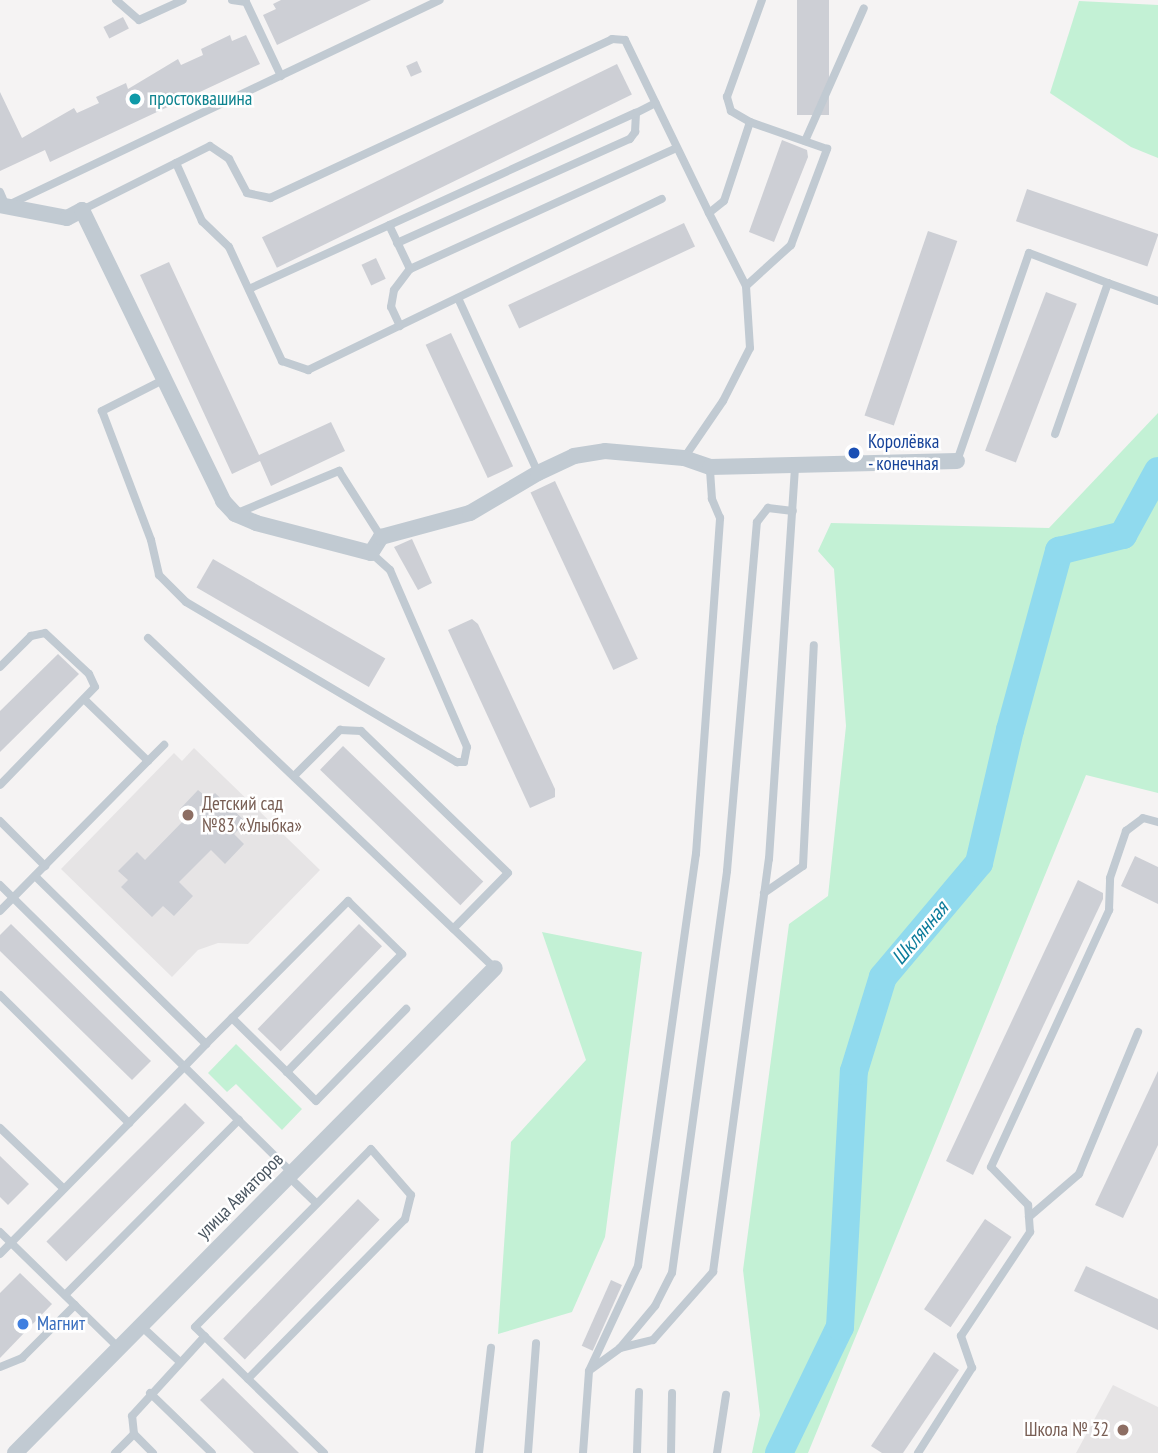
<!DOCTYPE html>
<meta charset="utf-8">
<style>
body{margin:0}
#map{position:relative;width:1158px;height:1453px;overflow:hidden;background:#f5f3f3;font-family:"PT Sans Narrow",sans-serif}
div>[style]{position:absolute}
.education>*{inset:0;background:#e6e4e5}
.green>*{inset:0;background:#c3f1d5}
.river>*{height:28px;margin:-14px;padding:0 14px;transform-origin:14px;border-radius:14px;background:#90daee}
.building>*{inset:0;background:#cdcfd5;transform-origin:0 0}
.lane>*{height:8px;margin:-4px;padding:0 4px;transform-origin:4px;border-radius:4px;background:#c1cad2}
.street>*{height:16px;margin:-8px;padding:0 8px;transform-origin:8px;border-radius:8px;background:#c1cad2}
.dots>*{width:19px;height:19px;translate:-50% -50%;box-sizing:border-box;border:4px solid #fff;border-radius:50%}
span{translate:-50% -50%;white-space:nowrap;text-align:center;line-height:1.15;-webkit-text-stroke:5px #fff;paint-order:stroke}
.culture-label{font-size:19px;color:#0d838f}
.left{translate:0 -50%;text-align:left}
.transit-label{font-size:19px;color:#164399}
.education-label{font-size:19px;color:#785e54}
.right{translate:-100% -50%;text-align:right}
.street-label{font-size:19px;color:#4a5661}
.shop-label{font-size:19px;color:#366cbe}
.water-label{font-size:21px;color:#0c7c9b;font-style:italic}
</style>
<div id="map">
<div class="education">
<div style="clip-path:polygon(194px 748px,320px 870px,248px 944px,218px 943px,198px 950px,172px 977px,61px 869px,174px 753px,182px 761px)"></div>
<div style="clip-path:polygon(1113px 1385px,1158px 1407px,1158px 1453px,1076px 1453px)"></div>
</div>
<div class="green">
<div style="clip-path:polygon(1079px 1px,1158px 5px,1158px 158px,1131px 147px,1050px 93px)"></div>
<div style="clip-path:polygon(1158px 413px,1158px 793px,1086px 775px,808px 1453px,752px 1453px,760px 1415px,743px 1270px,789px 924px,828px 896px,846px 726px,834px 569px,818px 551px,831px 523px,1049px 528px)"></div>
<div style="clip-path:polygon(542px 932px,642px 952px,605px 1237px,572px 1312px,498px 1334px,511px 1142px,586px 1060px)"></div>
<div style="clip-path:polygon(236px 1044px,302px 1109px,282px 1130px,236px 1084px,227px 1092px,208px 1073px)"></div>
</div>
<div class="river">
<div style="left:779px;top:1453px;width:140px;rotate:-64.2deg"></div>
<div style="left:840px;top:1327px;width:256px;rotate:-86.9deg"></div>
<div style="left:854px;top:1071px;width:98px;rotate:-72.9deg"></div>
<div style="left:883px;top:977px;width:149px;rotate:-49.9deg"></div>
<div style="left:979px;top:863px;width:137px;rotate:-76.9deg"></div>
<div style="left:1010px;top:730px;width:186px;rotate:-74.7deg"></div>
<div style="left:1059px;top:551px;width:66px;rotate:-14deg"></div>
<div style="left:1123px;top:535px;width:73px;rotate:-61.3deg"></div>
</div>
<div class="building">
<div style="clip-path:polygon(281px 0,371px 0,277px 45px,263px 15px,276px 9px,273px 4px)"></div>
<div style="left:797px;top:0;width:32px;height:115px"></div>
<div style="left:123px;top:17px;width:13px;height:22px;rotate:63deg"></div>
<div style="clip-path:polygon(230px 35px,232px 41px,246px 35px,260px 64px,50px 162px,45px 150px,0 171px,0 92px,22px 138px,74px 108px,77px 113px,99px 103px,96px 97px,126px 83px,128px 89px,178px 59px,181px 65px,203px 55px,201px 49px)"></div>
<div style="left:417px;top:61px;width:12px;height:12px;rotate:66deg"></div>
<div style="left:617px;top:64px;width:34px;height:395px;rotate:64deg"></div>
<div style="clip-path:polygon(782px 140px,807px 150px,808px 157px,774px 242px,749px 232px)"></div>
<div style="left:1027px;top:189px;width:139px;height:34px;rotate:19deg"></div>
<div style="left:684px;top:223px;width:26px;height:194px;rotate:65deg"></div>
<div style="left:928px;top:231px;width:31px;height:195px;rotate:19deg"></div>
<div style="left:376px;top:258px;width:23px;height:16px;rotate:65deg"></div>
<div style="clip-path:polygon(169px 262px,259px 455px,331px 422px,345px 451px,271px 486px,260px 461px,232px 474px,140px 275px)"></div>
<div style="left:1046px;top:292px;width:33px;height:170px;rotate:21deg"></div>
<div style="left:451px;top:333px;width:147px;height:28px;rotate:65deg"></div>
<div style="left:555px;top:481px;width:196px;height:27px;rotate:65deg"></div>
<div style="clip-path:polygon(412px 539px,432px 583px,418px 590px,394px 547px)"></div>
<div style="left:213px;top:559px;width:199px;height:33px;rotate:30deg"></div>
<div style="clip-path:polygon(472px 619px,478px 624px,555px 789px,555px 797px,530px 808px,448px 630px)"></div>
<div style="clip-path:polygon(58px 654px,79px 674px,0 752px,0 711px)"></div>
<div style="left:343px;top:746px;width:195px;height:33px;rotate:44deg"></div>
<div style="clip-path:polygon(198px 790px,209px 799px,215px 793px,246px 822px,234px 834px,244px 844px,225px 864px,211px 850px,179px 882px,193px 896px,174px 916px,163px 906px,152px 917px,121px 887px,128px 880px,118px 871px,137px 852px,145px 860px,188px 816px,180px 809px)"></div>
<div style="clip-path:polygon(1135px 856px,1158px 867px,1158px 904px,1121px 886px)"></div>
<div style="clip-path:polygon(1078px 880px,1103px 893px,1103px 899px,973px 1175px,946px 1161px)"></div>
<div style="clip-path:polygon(11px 924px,151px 1061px,132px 1080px,0 951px,0 935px)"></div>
<div style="left:359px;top:924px;width:32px;height:146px;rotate:44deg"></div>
<div style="clip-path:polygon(1158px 1071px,1158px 1145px,1123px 1218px,1095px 1205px)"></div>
<div style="left:185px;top:1103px;width:28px;height:196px;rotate:45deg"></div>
<div style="clip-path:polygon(0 1156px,29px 1184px,8px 1205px,0 1197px)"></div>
<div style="left:358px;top:1199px;width:30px;height:194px;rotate:44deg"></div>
<div style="left:985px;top:1219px;width:32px;height:109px;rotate:34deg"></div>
<div style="clip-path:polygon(1086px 1266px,1158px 1299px,1158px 1330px,1074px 1291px)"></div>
<div style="clip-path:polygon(20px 1273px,52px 1304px,0 1358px,0 1293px)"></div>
<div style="left:611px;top:1280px;width:12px;height:72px;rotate:24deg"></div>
<div style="clip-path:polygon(934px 1352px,959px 1370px,903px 1453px,882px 1453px,871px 1446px)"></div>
<div style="clip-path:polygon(223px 1378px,299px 1453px,254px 1453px,200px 1400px)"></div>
</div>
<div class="lane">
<div style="left:116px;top:0;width:30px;rotate:41deg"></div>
<div style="left:139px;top:20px;width:48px;rotate:-24.4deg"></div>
<div style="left:232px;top:0;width:14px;rotate:8deg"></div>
<div style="left:246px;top:2px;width:82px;rotate:64.7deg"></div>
<div style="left:805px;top:141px;width:145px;rotate:-66.1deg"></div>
<div style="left:176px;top:163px;width:64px;rotate:65.9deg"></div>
<div style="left:202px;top:221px;width:37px;rotate:44deg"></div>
<div style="left:229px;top:247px;width:126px;rotate:65.1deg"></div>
<div style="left:282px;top:361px;width:28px;rotate:19deg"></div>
<div style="left:308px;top:370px;width:393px;rotate:-25.8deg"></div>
<div style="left:0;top:192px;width:15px;rotate:67deg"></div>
<div style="left:6px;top:206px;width:480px;rotate:-25.4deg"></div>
<div style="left:82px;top:210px;width:143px;rotate:-26.6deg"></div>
<div style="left:210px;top:146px;width:23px;rotate:34deg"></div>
<div style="left:229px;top:159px;width:38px;rotate:62deg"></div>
<div style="left:247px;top:193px;width:24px;rotate:12deg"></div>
<div style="left:270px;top:198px;width:377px;rotate:-24.9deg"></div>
<div style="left:612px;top:39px;width:13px;rotate:4deg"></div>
<div style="left:625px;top:40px;width:192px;rotate:64.1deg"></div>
<div style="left:709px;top:213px;width:19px;rotate:-39deg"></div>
<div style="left:724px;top:201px;width:83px;rotate:-71.8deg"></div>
<div style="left:750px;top:122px;width:22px;rotate:-150deg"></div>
<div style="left:731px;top:111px;width:15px;rotate:-106deg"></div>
<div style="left:727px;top:97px;width:103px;rotate:-70.2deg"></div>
<div style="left:389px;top:225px;width:49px;rotate:64.5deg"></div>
<div style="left:397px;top:243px;width:255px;rotate:-24.1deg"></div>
<div style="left:630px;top:139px;width:9px;rotate:-54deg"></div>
<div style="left:635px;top:132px;width:19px;rotate:-87deg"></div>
<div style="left:636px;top:113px;width:22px;rotate:-27deg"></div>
<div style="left:1108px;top:283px;width:53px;rotate:19.8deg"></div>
<div style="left:746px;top:286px;width:61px;rotate:-42.3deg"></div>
<div style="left:791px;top:245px;width:103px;rotate:-69.4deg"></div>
<div style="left:827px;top:149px;width:82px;rotate:-160.7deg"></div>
<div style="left:249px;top:289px;width:425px;rotate:-24.5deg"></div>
<div style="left:458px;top:298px;width:192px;rotate:65.4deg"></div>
<div style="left:400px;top:326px;width:21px;rotate:-115deg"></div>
<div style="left:391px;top:307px;width:17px;rotate:-80deg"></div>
<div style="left:394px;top:290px;width:26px;rotate:-53deg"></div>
<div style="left:410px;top:269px;width:293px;rotate:-24.4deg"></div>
<div style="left:165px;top:379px;width:71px;rotate:153.1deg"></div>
<div style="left:102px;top:411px;width:138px;rotate:69.2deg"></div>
<div style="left:151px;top:540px;width:36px;rotate:77deg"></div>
<div style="left:159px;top:575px;width:38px;rotate:45deg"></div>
<div style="left:186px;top:602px;width:315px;rotate:30.6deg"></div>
<div style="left:457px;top:762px;width:7px"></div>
<div style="left:464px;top:762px;width:15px;rotate:-79deg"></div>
<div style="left:467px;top:747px;width:193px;rotate:-113.5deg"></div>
<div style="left:390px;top:570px;width:25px;rotate:-138deg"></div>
<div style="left:684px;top:458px;width:69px;rotate:-55.6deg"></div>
<div style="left:723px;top:401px;width:59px;rotate:-63deg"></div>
<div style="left:750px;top:348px;width:62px;rotate:-93.7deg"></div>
<div style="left:746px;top:286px;width:82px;rotate:-116.9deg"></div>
<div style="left:957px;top:461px;width:220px;rotate:-70.9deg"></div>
<div style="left:1029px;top:253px;width:85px;rotate:20.8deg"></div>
<div style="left:1108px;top:283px;width:160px;rotate:109.3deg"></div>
<div style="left:235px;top:514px;width:113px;rotate:-22.5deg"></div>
<div style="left:339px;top:471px;width:78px;rotate:57.5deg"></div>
<div style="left:148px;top:638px;width:479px;rotate:43.6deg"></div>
<div style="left:0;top:667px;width:44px;rotate:-45deg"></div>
<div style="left:31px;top:636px;width:14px;rotate:-12deg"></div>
<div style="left:45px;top:633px;width:60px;rotate:43deg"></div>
<div style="left:89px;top:674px;width:14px;rotate:65deg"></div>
<div style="left:95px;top:687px;width:136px;rotate:134.1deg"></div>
<div style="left:148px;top:761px;width:23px;rotate:-45deg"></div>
<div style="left:295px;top:775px;width:64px;rotate:-45deg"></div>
<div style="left:340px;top:730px;width:21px;rotate:3deg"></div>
<div style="left:361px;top:731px;width:204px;rotate:44deg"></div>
<div style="left:508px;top:873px;width:78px;rotate:134.5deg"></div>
<div style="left:0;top:821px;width:64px;rotate:45deg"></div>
<div style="left:35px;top:876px;width:240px;rotate:44.5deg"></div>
<div style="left:0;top:885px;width:410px;rotate:44.6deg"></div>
<div style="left:764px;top:893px;width:47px;rotate:-34.7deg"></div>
<div style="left:803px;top:866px;width:221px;rotate:-87.2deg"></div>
<div style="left:0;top:911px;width:211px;rotate:-45.4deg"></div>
<div style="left:148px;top:761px;width:89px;rotate:-135.9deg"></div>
<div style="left:0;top:995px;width:182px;rotate:44.8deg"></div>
<div style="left:287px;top:1072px;width:41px;rotate:45deg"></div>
<div style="left:316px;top:1101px;width:129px;rotate:-45.6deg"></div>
<div style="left:0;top:1128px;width:88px;rotate:43.6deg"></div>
<div style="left:371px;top:1149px;width:61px;rotate:49deg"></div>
<div style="left:411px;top:1195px;width:25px;rotate:104deg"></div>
<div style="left:405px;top:1219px;width:224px;rotate:134.5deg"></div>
<div style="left:248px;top:1379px;width:74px;rotate:-135.5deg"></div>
<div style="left:195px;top:1327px;width:250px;rotate:-45.3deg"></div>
<div style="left:289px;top:1177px;width:37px;rotate:44deg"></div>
<div style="left:1029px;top:1217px;width:66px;rotate:-40.7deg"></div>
<div style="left:1079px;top:1174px;width:154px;rotate:-67.4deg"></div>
<div style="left:0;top:1232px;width:165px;rotate:44.3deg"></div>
<div style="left:0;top:1254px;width:184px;rotate:-45.4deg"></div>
<div style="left:129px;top:1123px;width:78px;rotate:-45.5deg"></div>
<div style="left:184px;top:1067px;width:32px;rotate:-46deg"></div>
<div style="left:206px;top:1044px;width:37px;rotate:-45deg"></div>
<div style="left:232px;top:1018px;width:165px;rotate:-45.2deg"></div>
<div style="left:348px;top:901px;width:76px;rotate:44.5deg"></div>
<div style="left:402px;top:954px;width:165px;rotate:134.3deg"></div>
<div style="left:287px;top:1072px;width:77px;rotate:-135.5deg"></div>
<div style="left:65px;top:1295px;width:247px;rotate:-45.2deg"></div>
<div style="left:140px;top:1325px;width:54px;rotate:42.8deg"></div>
<div style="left:620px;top:1348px;width:34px;rotate:-14deg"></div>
<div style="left:653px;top:1340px;width:91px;rotate:-48.6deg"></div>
<div style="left:713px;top:1272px;width:417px;rotate:-82.3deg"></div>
<div style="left:769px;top:859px;width:395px;rotate:-86.2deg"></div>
<div style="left:0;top:1367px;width:24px;rotate:-22deg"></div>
<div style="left:22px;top:1358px;width:75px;rotate:-45deg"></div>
<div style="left:590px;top:1370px;width:37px;rotate:-36deg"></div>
<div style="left:620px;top:1348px;width:55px;rotate:-50.2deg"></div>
<div style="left:655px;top:1306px;width:37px;rotate:-63deg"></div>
<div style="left:672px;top:1273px;width:406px;rotate:-82.2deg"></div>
<div style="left:727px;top:871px;width:350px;rotate:-85.1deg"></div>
<div style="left:757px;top:522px;width:18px;rotate:-52deg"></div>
<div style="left:768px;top:508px;width:25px;rotate:7deg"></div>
<div style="left:248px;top:1379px;width:106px;rotate:44.2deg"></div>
<div style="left:150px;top:1393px;width:86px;rotate:44.1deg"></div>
<div style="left:115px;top:1453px;width:27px;rotate:-45deg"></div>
<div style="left:153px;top:1453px;width:27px;rotate:-135deg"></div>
<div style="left:134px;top:1434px;width:18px;rotate:-96deg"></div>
<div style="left:132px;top:1416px;width:108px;rotate:-47.6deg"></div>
<div style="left:479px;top:1453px;width:106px;rotate:-83.5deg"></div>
<div style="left:528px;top:1453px;width:110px;rotate:-85.8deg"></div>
<div style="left:583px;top:1453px;width:82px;rotate:-85.8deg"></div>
<div style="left:589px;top:1371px;width:116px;rotate:-65deg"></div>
<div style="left:638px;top:1266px;width:416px;rotate:-82deg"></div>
<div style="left:696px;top:854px;width:337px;rotate:-85.9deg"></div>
<div style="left:720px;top:518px;width:21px;rotate:-113deg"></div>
<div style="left:712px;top:499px;width:32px;rotate:-94deg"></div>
<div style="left:637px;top:1453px;width:61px;rotate:-88.1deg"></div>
<div style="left:671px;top:1453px;width:60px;rotate:-89deg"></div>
<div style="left:717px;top:1453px;width:59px;rotate:-81.2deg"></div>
<div style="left:918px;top:1453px;width:101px;rotate:-57.6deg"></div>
<div style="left:972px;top:1368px;width:34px;rotate:-109deg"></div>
<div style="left:961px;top:1336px;width:125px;rotate:-56.4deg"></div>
<div style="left:1030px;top:1232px;width:27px;rotate:-94deg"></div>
<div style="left:1028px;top:1205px;width:53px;rotate:-134.2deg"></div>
<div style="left:991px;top:1167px;width:283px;rotate:-65.3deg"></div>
<div style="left:1109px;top:910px;width:32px;rotate:-88deg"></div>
<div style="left:1110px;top:878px;width:50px;rotate:-71.2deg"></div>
<div style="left:1126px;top:831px;width:21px;rotate:-37deg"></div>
<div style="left:1143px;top:818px;width:16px;rotate:15deg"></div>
</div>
<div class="street">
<div style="left:0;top:205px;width:68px;rotate:11deg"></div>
<div style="left:67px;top:218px;width:17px;rotate:-28deg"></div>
<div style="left:82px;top:210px;width:323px;rotate:64.1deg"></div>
<div style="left:223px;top:501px;width:18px;rotate:47deg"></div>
<div style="left:235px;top:514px;width:23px;rotate:23deg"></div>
<div style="left:256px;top:523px;width:119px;rotate:14.6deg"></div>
<div style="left:371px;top:553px;width:19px;rotate:-58deg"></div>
<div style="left:381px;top:537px;width:92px;rotate:-15.1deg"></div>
<div style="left:470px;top:513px;width:79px;rotate:-30.5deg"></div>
<div style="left:538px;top:473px;width:40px;rotate:-25deg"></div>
<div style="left:574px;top:456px;width:31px;rotate:-9deg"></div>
<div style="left:605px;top:451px;width:79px;rotate:5.1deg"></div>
<div style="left:684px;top:458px;width:28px;rotate:19deg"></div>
<div style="left:710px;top:467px;width:247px;rotate:-1.4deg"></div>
<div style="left:15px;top:1453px;width:682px;rotate:-45.3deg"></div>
</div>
<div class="dots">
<div style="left:135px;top:99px;background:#0f9aa8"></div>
<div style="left:854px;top:453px;background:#1a4fb4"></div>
<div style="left:188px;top:815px;background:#8d6e63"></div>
<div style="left:23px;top:1324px;background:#3f7fe0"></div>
<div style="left:1123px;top:1430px;background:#8d6e63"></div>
</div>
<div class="culture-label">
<span class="left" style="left:149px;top:99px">простоквашина</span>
</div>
<div class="transit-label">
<span class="left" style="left:868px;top:453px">Королёвка<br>- конечная</span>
</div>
<div class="education-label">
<span class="left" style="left:202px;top:815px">Детский сад<br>№83 «Улыбка»</span>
<span class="right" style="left:1109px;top:1430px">Школа № 32</span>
</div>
<div class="street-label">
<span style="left:240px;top:1196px;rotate:-45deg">улица Авиаторов</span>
</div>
<div class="shop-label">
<span class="left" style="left:37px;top:1324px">Магнит</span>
</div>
<div class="water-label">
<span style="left:920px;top:933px;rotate:-50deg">Шклянная</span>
</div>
</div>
